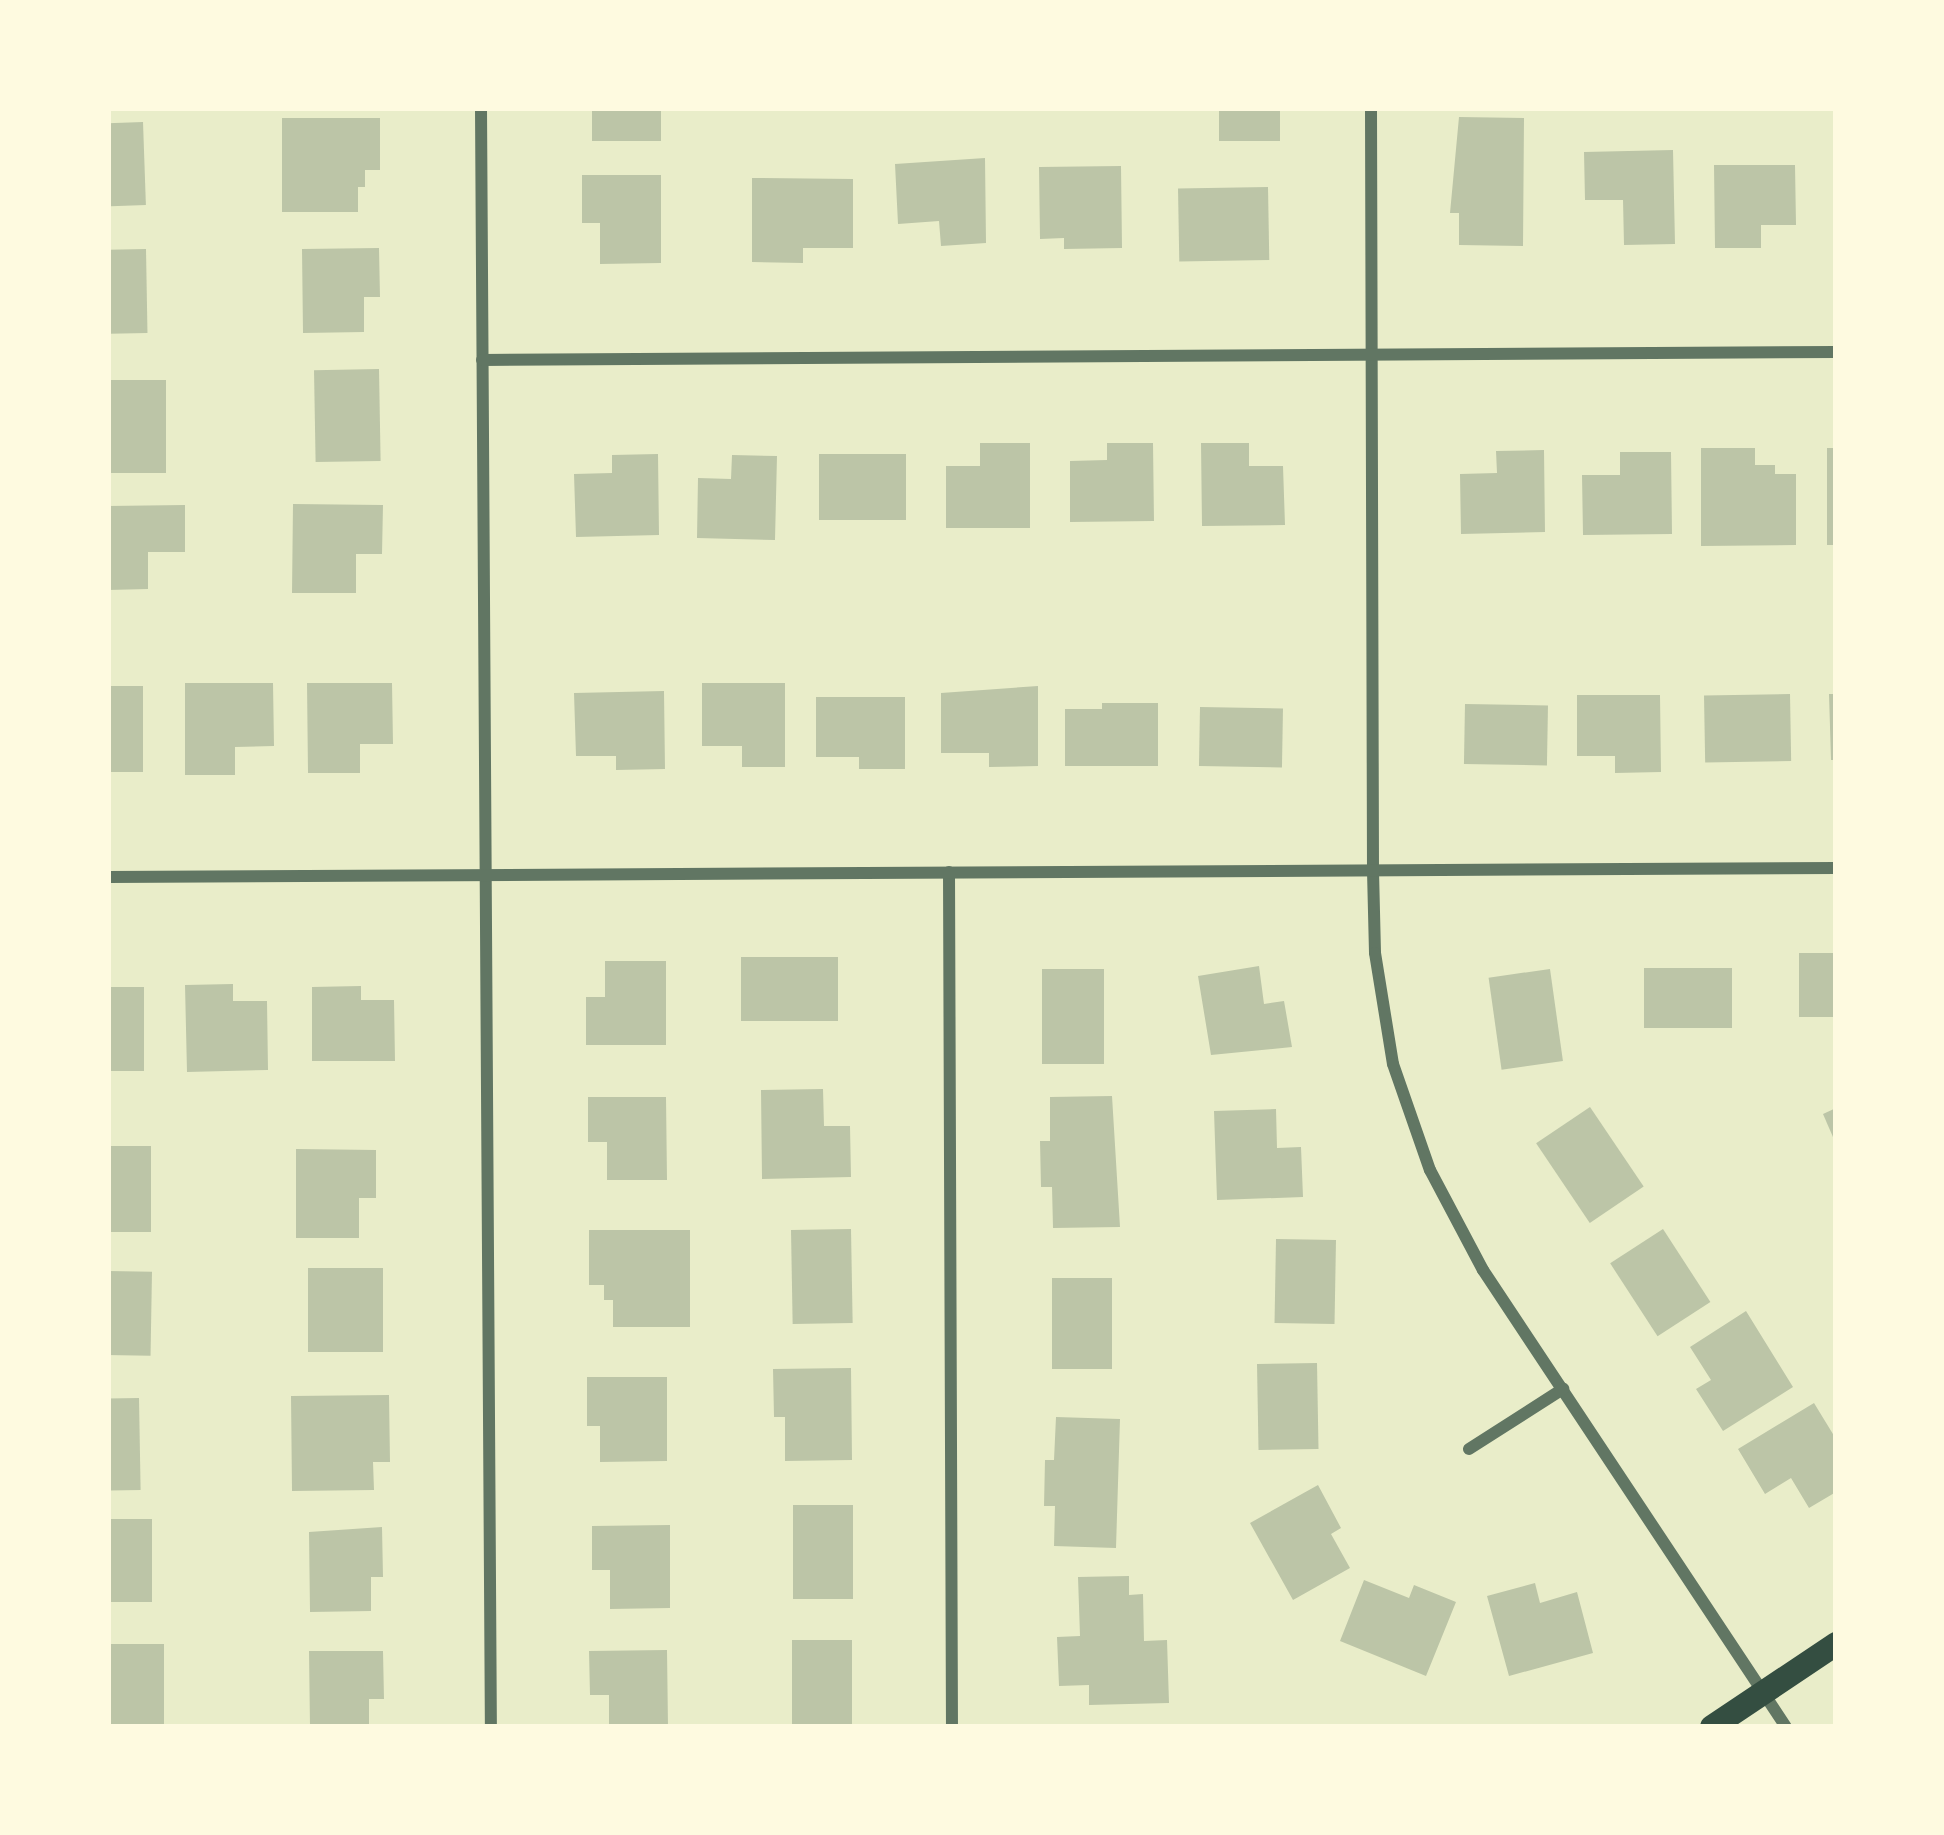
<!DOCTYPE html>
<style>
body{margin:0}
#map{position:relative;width:1944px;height:1835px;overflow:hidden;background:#e9edc9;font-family:"PT Sans Narrow",sans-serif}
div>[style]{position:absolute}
.building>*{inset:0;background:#bcc5a7;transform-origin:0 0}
.minor>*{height:12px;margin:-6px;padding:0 6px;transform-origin:6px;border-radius:6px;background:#617663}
.secondary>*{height:24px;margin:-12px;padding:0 12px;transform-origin:12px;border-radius:12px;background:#344e41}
span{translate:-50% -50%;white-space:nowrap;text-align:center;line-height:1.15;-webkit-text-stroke:12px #fefae0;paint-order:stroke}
.frame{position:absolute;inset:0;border:111px solid #fefae0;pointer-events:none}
</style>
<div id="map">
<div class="building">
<div style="left:592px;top:108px;width:69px;height:33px"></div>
<div style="left:1219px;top:108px;width:61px;height:33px"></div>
<div style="clip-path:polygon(1459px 117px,1524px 118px,1523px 246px,1459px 245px,1459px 213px,1450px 213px)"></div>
<div style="clip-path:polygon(282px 118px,380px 118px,380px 170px,365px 170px,365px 187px,358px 187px,358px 212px,282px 212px)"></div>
<div style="left:143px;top:122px;width:83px;height:35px;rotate:88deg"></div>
<div style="clip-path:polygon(1673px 150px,1675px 244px,1624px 245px,1623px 200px,1585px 200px,1584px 152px)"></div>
<div style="clip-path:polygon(985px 158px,986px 243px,941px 246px,939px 221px,898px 224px,895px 164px)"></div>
<div style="clip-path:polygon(1714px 165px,1795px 165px,1796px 225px,1761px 225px,1761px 248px,1715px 248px)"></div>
<div style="clip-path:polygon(1121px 166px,1122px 248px,1064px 249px,1064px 238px,1040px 239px,1039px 167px)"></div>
<div style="clip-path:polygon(582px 175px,661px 175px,661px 263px,600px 264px,600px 223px,582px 223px)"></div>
<div style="clip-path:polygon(752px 178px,853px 179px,853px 248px,803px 248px,803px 263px,752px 262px)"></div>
<div style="left:1268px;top:187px;width:73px;height:90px;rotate:89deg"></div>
<div style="clip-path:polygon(379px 248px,380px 297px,364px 297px,364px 332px,303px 333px,302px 249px)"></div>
<div style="left:146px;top:249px;width:84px;height:38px;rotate:89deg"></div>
<div style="left:379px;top:369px;width:92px;height:65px;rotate:89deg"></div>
<div style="left:108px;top:380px;width:58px;height:93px"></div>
<div style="clip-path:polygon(980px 443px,1030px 443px,1030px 528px,946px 528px,946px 466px,980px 466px)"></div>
<div style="clip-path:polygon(1107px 443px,1153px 443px,1154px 521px,1070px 522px,1070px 461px,1107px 460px)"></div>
<div style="clip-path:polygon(1201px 443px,1249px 443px,1249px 466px,1283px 466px,1285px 525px,1202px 526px)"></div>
<div style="clip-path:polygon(1701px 448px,1755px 448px,1755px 465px,1775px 465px,1775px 474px,1796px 474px,1796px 545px,1701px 546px)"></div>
<div style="left:1827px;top:448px;width:9px;height:97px"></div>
<div style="clip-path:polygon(1544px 450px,1545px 532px,1461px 534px,1460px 474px,1497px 473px,1496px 451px)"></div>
<div style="clip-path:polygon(1620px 452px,1671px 452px,1672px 534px,1583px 535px,1582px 475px,1620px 475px)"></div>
<div style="clip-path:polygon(658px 454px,659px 535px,576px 537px,574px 474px,612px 473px,612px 455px)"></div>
<div style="left:819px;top:454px;width:87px;height:66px"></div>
<div style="clip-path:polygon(732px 455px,777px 456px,775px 540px,697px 538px,698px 478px,731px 479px)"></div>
<div style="clip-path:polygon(293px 504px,383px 505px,382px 554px,356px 554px,356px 593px,292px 593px)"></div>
<div style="clip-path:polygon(185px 505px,185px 552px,148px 552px,148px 589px,108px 590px,108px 506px)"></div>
<div style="clip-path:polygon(185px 683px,273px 683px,274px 746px,235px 747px,235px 775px,185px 775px)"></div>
<div style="clip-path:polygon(307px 683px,392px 683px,393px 744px,360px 744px,360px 773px,308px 773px)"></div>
<div style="clip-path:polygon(702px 683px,785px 683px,785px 767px,742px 767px,742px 746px,702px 746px)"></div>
<div style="left:108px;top:686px;width:35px;height:86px"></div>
<div style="clip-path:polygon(1038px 686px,1038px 766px,989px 767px,989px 753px,941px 753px,941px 693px)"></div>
<div style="clip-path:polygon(664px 691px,665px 769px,616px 770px,616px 756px,576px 756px,574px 693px)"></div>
<div style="left:1790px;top:694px;width:67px;height:86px;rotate:89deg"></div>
<div style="clip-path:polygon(1829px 694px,1836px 694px,1836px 760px,1831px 760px)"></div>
<div style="clip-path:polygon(1577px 695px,1660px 695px,1661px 772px,1615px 773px,1615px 756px,1577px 756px)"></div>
<div style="clip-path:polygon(816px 697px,905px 697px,905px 769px,859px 769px,859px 757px,816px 757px)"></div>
<div style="clip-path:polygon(1102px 703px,1158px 703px,1158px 766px,1065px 766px,1065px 709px,1102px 709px)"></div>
<div style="left:1465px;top:704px;width:83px;height:60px;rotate:1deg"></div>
<div style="left:1200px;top:707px;width:83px;height:59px;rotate:1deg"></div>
<div style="left:1799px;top:953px;width:37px;height:64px"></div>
<div style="left:741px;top:957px;width:97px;height:64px"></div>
<div style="clip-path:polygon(605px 961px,666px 961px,666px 1045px,586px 1045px,586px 997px,605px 997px)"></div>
<div style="clip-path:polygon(1259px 966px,1264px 1004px,1284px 1001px,1292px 1047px,1211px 1055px,1198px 976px)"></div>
<div style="left:1644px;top:968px;width:88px;height:60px"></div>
<div style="left:1042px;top:969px;width:62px;height:95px"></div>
<div style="left:1550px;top:969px;width:93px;height:62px;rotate:82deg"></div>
<div style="clip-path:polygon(233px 984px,233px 1001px,267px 1001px,268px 1070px,187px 1072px,185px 985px)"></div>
<div style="clip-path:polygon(361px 986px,361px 1000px,394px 1000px,395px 1061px,312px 1061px,312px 987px)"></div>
<div style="left:108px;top:987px;width:36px;height:84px"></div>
<div style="clip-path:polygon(823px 1089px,824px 1126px,850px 1126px,851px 1177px,762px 1179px,761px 1090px)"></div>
<div style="clip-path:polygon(1112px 1096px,1120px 1227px,1053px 1228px,1052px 1187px,1041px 1187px,1040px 1141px,1050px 1141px,1050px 1097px)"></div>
<div style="clip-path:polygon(588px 1097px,666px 1097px,667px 1180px,607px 1180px,607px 1142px,588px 1142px)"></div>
<div style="left:1590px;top:1107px;width:96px;height:65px;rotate:56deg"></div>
<div style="clip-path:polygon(1836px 1108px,1836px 1144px,1823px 1114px)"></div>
<div style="clip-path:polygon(1276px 1109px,1277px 1148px,1301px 1147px,1303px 1197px,1217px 1200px,1214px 1111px)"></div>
<div style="left:151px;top:1146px;width:86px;height:43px;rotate:90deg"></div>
<div style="clip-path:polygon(296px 1149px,376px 1150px,376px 1198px,359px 1198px,359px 1238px,296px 1238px)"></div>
<div style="left:851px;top:1229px;width:94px;height:60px;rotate:89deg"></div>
<div style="left:1663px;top:1229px;width:87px;height:63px;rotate:57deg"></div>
<div style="clip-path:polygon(589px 1230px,690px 1230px,690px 1327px,613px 1327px,613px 1300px,604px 1300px,604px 1285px,589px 1285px)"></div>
<div style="left:1276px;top:1239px;width:60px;height:84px;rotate:1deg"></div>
<div style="left:308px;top:1268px;width:75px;height:84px"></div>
<div style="left:108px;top:1271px;width:44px;height:84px;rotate:1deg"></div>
<div style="left:1052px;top:1278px;width:60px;height:91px"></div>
<div style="clip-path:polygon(1746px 1311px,1793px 1387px,1723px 1431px,1696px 1389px,1711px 1380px,1690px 1347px)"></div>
<div style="left:1317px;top:1363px;width:86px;height:60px;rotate:89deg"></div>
<div style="clip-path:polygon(851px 1368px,852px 1460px,785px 1461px,785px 1417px,774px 1417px,773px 1369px)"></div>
<div style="clip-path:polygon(587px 1377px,667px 1377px,667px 1461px,600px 1462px,600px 1426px,587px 1426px)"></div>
<div style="clip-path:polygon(389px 1395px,390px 1462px,373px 1462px,374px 1490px,292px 1491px,291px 1396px)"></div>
<div style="left:139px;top:1398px;width:92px;height:31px;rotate:89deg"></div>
<div style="clip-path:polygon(1814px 1403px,1836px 1439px,1836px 1492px,1809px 1508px,1791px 1478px,1765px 1494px,1738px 1449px)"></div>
<div style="clip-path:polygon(1056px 1417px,1120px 1419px,1116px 1548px,1054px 1546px,1055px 1506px,1044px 1506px,1045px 1460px,1054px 1460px)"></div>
<div style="clip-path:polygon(1318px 1485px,1341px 1528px,1331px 1534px,1350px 1568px,1293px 1600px,1250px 1523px)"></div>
<div style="left:793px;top:1505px;width:60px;height:94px"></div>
<div style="left:108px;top:1519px;width:44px;height:83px"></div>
<div style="clip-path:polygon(670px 1525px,670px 1608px,610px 1609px,610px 1570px,592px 1570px,592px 1526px)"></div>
<div style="clip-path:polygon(382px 1527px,383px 1577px,371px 1577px,371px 1611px,310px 1612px,309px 1532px)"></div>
<div style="clip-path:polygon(1129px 1576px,1129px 1595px,1143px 1594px,1144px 1641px,1167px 1640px,1169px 1703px,1089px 1705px,1089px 1685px,1059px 1686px,1057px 1637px,1080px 1636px,1078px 1577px)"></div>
<div style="clip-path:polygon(1364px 1580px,1409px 1598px,1414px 1585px,1456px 1602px,1426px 1676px,1340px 1641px)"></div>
<div style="clip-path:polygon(1535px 1583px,1540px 1603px,1577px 1592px,1593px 1653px,1509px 1676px,1487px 1596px)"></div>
<div style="left:792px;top:1640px;width:60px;height:87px"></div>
<div style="left:108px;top:1644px;width:56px;height:83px"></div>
<div style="clip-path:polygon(667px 1650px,668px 1727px,609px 1727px,609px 1695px,590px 1695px,589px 1651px)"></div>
<div style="clip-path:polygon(309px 1651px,383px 1651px,384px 1699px,369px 1699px,369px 1727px,310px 1727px)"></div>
</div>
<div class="minor">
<div style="left:481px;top:108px;width:1619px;rotate:89.65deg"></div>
<div style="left:1371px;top:108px;width:763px;rotate:89.85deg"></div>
<div style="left:1373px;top:871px;width:82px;rotate:88.6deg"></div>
<div style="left:1375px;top:953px;width:112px;rotate:80.8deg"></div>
<div style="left:1393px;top:1064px;width:112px;rotate:70.8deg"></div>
<div style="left:1430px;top:1170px;width:113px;rotate:62.1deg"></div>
<div style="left:1483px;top:1270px;width:548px;rotate:56.45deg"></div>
<div style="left:482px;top:360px;width:1354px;rotate:-0.34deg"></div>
<div style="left:949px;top:872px;width:855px;rotate:89.8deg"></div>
<div style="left:108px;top:877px;width:1728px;rotate:-0.3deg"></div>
<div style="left:1469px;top:1449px;width:112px;rotate:-32.6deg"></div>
</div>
<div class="secondary">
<div style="left:1712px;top:1727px;width:149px;rotate:-33.8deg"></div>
</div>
<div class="frame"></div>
</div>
